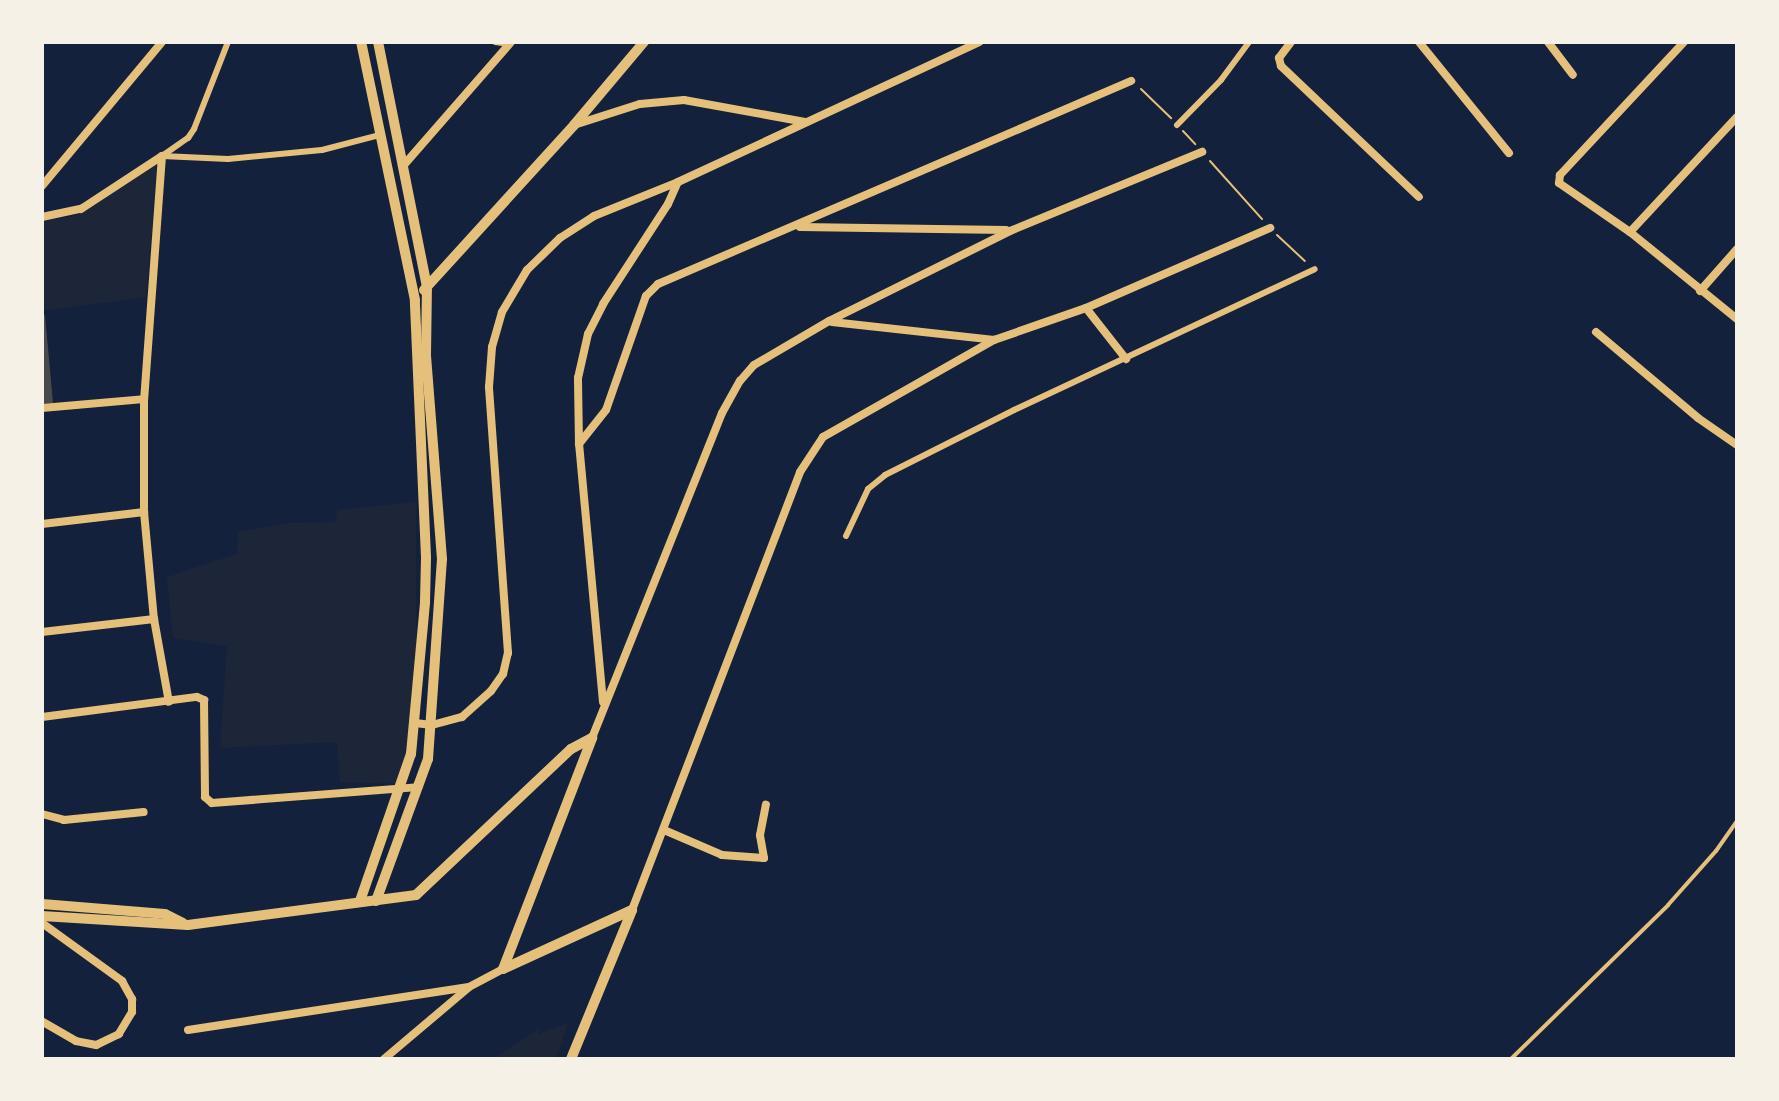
<!DOCTYPE html>
<style>
body{margin:0}
#map{position:relative;width:1779px;height:1101px;overflow:hidden;background:#14213d;font-family:Ubuntu,sans-serif}
div>[style]{position:absolute}
.green>*{inset:0;background:#1d2539}
.building>*{inset:0;background:#48494c}
.path>*{height:2px;margin:-1px;padding:0 1px;transform-origin:1px;border-radius:1px;background:#e5c07b}
.service>*{height:4px;margin:-2px;padding:0 2px;transform-origin:2px;border-radius:2px;background:#e5c07b}
.pedestrian>*{height:6px;margin:-3px;padding:0 3px;transform-origin:3px;border-radius:3px;background:#e5c07b}
.minor>*{height:8px;margin:-4px;padding:0 4px;transform-origin:4px;border-radius:4px;background:#e5c07b}
.tertiary>*{height:10px;margin:-5px;padding:0 5px;transform-origin:5px;border-radius:5px;background:#e5c07b}
span{translate:-50% -50%;white-space:nowrap;text-align:center;line-height:1.15;-webkit-text-stroke:6px #f6f1e7;paint-order:stroke}
.frame{position:absolute;inset:0;border:44px solid #f6f1e7;pointer-events:none}
</style>
<div id="map">
<div class="green">
<div style="clip-path:polygon(157px 165px,146px 297px,42px 311px,42px 221px,75px 216px)"></div>
<div style="clip-path:polygon(416px 502px,416px 669px,403px 784px,340px 782px,337px 742px,220px 748px,227px 646px,173px 638px,167px 577px,237px 554px,238px 532px,290px 523px,336px 522px,337px 510px)"></div>
<div style="clip-path:polygon(568px 1023px,556px 1059px,493px 1059px,540px 1028px,538px 1034px)"></div>
</div>
<div class="building">
<div style="clip-path:polygon(45px 315px,53px 403px,42px 404px,42px 316px)"></div>
</div>
<div class="path">
<div style="left:1141px;top:89px;width:42px;rotate:44deg"></div>
<div style="left:1183px;top:131px;width:18px;rotate:47deg"></div>
<div style="left:1210px;top:161px;width:78px;rotate:48.1deg"></div>
<div style="left:1277px;top:235px;width:38px;rotate:43deg"></div>
</div>
<div class="service">
<div style="left:1511px;top:1059px;width:220px;rotate:-44.4deg"></div>
<div style="left:1668px;top:905px;width:72px;rotate:-48.4deg"></div>
<div style="left:1716px;top:851px;width:37px;rotate:-55deg"></div>
</div>
<div class="pedestrian">
<div style="left:495px;top:42px;width:15px;rotate:8deg"></div>
<div style="left:1177px;top:125px;width:63px;rotate:-45.6deg"></div>
<div style="left:1221px;top:80px;width:47px;rotate:-53.6deg"></div>
<div style="left:162px;top:156px;width:66px;rotate:2.6deg"></div>
<div style="left:228px;top:159px;width:94px;rotate:-5.5deg"></div>
<div style="left:322px;top:150px;width:59px;rotate:-14.7deg"></div>
<div style="left:162px;top:156px;width:32px;rotate:-35deg"></div>
<div style="left:188px;top:138px;width:11px;rotate:-56deg"></div>
<div style="left:194px;top:129px;width:93px;rotate:-68.7deg"></div>
<div style="left:846px;top:536px;width:52px;rotate:-64.9deg"></div>
<div style="left:868px;top:489px;width:22px;rotate:-39deg"></div>
<div style="left:885px;top:475px;width:144px;rotate:-26.7deg"></div>
<div style="left:1014px;top:410px;width:332px;rotate:-25.1deg"></div>
</div>
<div class="minor">
<div style="left:1291px;top:42px;width:20px;rotate:127deg"></div>
<div style="left:1279px;top:58px;width:8px;rotate:76deg"></div>
<div style="left:1281px;top:66px;width:190px;rotate:43.5deg"></div>
<div style="left:1419px;top:42px;width:143px;rotate:51deg"></div>
<div style="left:1548px;top:42px;width:41px;rotate:52.9deg"></div>
<div style="left:1684px;top:42px;width:182px;rotate:133deg"></div>
<div style="left:1560px;top:175px;width:8px;rotate:97deg"></div>
<div style="left:1559px;top:183px;width:86px;rotate:34.6deg"></div>
<div style="left:1630px;top:232px;width:138px;rotate:39.1deg"></div>
<div style="left:574px;top:125px;width:69px;rotate:-17.7deg"></div>
<div style="left:640px;top:104px;width:44px;rotate:-5.2deg"></div>
<div style="left:684px;top:100px;width:123px;rotate:10.3deg"></div>
<div style="left:162px;top:156px;width:244px;rotate:94.2deg"></div>
<div style="left:144px;top:399px;width:113px;rotate:90deg"></div>
<div style="left:144px;top:512px;width:107px;rotate:84.7deg"></div>
<div style="left:154px;top:619px;width:84px;rotate:79.8deg"></div>
<div style="left:403px;top:166px;width:164px;rotate:-48.9deg"></div>
<div style="left:42px;top:186px;width:187px;rotate:-50.2deg"></div>
<div style="left:42px;top:217px;width:40px;rotate:-12deg"></div>
<div style="left:81px;top:209px;width:97px;rotate:-33.2deg"></div>
<div style="left:800px;top:227px;width:206px;rotate:0.8deg"></div>
<div style="left:1630px;top:232px;width:157px;rotate:-47.1deg"></div>
<div style="left:1700px;top:291px;width:56px;rotate:-48.6deg"></div>
<div style="left:1086px;top:308px;width:65px;rotate:51.9deg"></div>
<div style="left:832px;top:322px;width:163px;rotate:6.3deg"></div>
<div style="left:1596px;top:332px;width:133px;rotate:40.1deg"></div>
<div style="left:1698px;top:418px;width:47px;rotate:34.7deg"></div>
<div style="left:42px;top:408px;width:102px;rotate:-5deg"></div>
<div style="left:579px;top:444px;width:43px;rotate:-51.5deg"></div>
<div style="left:606px;top:410px;width:121px;rotate:-70.7deg"></div>
<div style="left:646px;top:296px;width:17px;rotate:-45deg"></div>
<div style="left:658px;top:284px;width:515px;rotate:-23.23deg"></div>
<div style="left:42px;top:524px;width:103px;rotate:-6.7deg"></div>
<div style="left:42px;top:632px;width:113px;rotate:-6.6deg"></div>
<div style="left:603px;top:702px;width:259px;rotate:-95.3deg"></div>
<div style="left:579px;top:444px;width:66px;rotate:-90.9deg"></div>
<div style="left:578px;top:378px;width:45px;rotate:-77.2deg"></div>
<div style="left:588px;top:334px;width:34px;rotate:-63deg"></div>
<div style="left:603px;top:304px;width:119px;rotate:-57deg"></div>
<div style="left:668px;top:204px;width:24px;rotate:-66deg"></div>
<div style="left:42px;top:717px;width:156px;rotate:-7.4deg"></div>
<div style="left:197px;top:697px;width:8px;rotate:23deg"></div>
<div style="left:204px;top:700px;width:97px;rotate:89.4deg"></div>
<div style="left:205px;top:797px;width:9px;rotate:41deg"></div>
<div style="left:212px;top:803px;width:207px;rotate:-4.4deg"></div>
<div style="left:415px;top:723px;width:17px;rotate:7deg"></div>
<div style="left:432px;top:725px;width:31px;rotate:-15deg"></div>
<div style="left:462px;top:717px;width:39px;rotate:-42deg"></div>
<div style="left:491px;top:691px;width:21px;rotate:-55deg"></div>
<div style="left:503px;top:674px;width:22px;rotate:-77deg"></div>
<div style="left:508px;top:653px;width:267px;rotate:-94.1deg"></div>
<div style="left:489px;top:387px;width:40px;rotate:-85.7deg"></div>
<div style="left:492px;top:347px;width:36px;rotate:-74deg"></div>
<div style="left:502px;top:312px;width:49px;rotate:-59.2deg"></div>
<div style="left:527px;top:270px;width:46px;rotate:-44.1deg"></div>
<div style="left:560px;top:238px;width:40px;rotate:-32.9deg"></div>
<div style="left:594px;top:216px;width:91px;rotate:-22deg"></div>
<div style="left:678px;top:182px;width:332px;rotate:-24.9deg"></div>
<div style="left:592px;top:738px;width:350px;rotate:-68.2deg"></div>
<div style="left:722px;top:413px;width:37px;rotate:-61deg"></div>
<div style="left:740px;top:381px;width:21px;rotate:-49deg"></div>
<div style="left:754px;top:365px;width:87px;rotate:-30.4deg"></div>
<div style="left:829px;top:321px;width:202px;rotate:-26.4deg"></div>
<div style="left:1010px;top:231px;width:208px;rotate:-22.4deg"></div>
<div style="left:42px;top:814px;width:23px;rotate:15deg"></div>
<div style="left:64px;top:820px;width:80px;rotate:-5.7deg"></div>
<div style="left:664px;top:830px;width:63px;rotate:23.3deg"></div>
<div style="left:722px;top:855px;width:42px;rotate:4.1deg"></div>
<div style="left:764px;top:858px;width:23px;rotate:-100deg"></div>
<div style="left:760px;top:835px;width:31px;rotate:-79deg"></div>
<div style="left:632px;top:910px;width:469px;rotate:-69deg"></div>
<div style="left:800px;top:472px;width:42px;rotate:-56.7deg"></div>
<div style="left:823px;top:437px;width:197px;rotate:-29.6deg"></div>
<div style="left:994px;top:340px;width:97px;rotate:-19.2deg"></div>
<div style="left:1086px;top:308px;width:201px;rotate:-23.5deg"></div>
<div style="left:42px;top:923px;width:99px;rotate:35.9deg"></div>
<div style="left:122px;top:981px;width:21px;rotate:61deg"></div>
<div style="left:132px;top:999px;width:13px;rotate:90deg"></div>
<div style="left:132px;top:1012px;width:26px;rotate:121deg"></div>
<div style="left:119px;top:1034px;width:25px;rotate:154deg"></div>
<div style="left:96px;top:1045px;width:20px;rotate:-169deg"></div>
<div style="left:76px;top:1041px;width:39px;rotate:-150deg"></div>
<div style="left:188px;top:1030px;width:284px;rotate:-8.7deg"></div>
<div style="left:469px;top:987px;width:38px;rotate:-28deg"></div>
<div style="left:384px;top:1059px;width:110px;rotate:-40.2deg"></div>
</div>
<div class="tertiary">
<div style="left:424px;top:290px;width:223px;rotate:-47.7deg"></div>
<div style="left:574px;top:125px;width:109px;rotate:-49.9deg"></div>
<div style="left:360px;top:901px;width:156px;rotate:-70.9deg"></div>
<div style="left:411px;top:754px;width:153px;rotate:-84.7deg"></div>
<div style="left:425px;top:602px;width:45px;rotate:-88.7deg"></div>
<div style="left:426px;top:557px;width:257px;rotate:-92.5deg"></div>
<div style="left:415px;top:300px;width:264px;rotate:-101.8deg"></div>
<div style="left:376px;top:901px;width:151px;rotate:-69.9deg"></div>
<div style="left:428px;top:759px;width:200px;rotate:-86deg"></div>
<div style="left:442px;top:559px;width:205px;rotate:-94.5deg"></div>
<div style="left:426px;top:355px;width:68px;rotate:-89.2deg"></div>
<div style="left:427px;top:287px;width:250px;rotate:-101.3deg"></div>
<div style="left:42px;top:904px;width:123px;rotate:4.6deg"></div>
<div style="left:165px;top:914px;width:20px;rotate:27deg"></div>
<div style="left:42px;top:916px;width:146px;rotate:3.5deg"></div>
<div style="left:188px;top:925px;width:230px;rotate:-7.5deg"></div>
<div style="left:416px;top:895px;width:213px;rotate:-43.3deg"></div>
<div style="left:571px;top:749px;width:24px;rotate:-28deg"></div>
<div style="left:503px;top:969px;width:248px;rotate:-68.9deg"></div>
<div style="left:503px;top:969px;width:142px;rotate:-24.6deg"></div>
<div style="left:571px;top:1059px;width:161px;rotate:-67.7deg"></div>
</div>
<div class="frame"></div>
</div>
